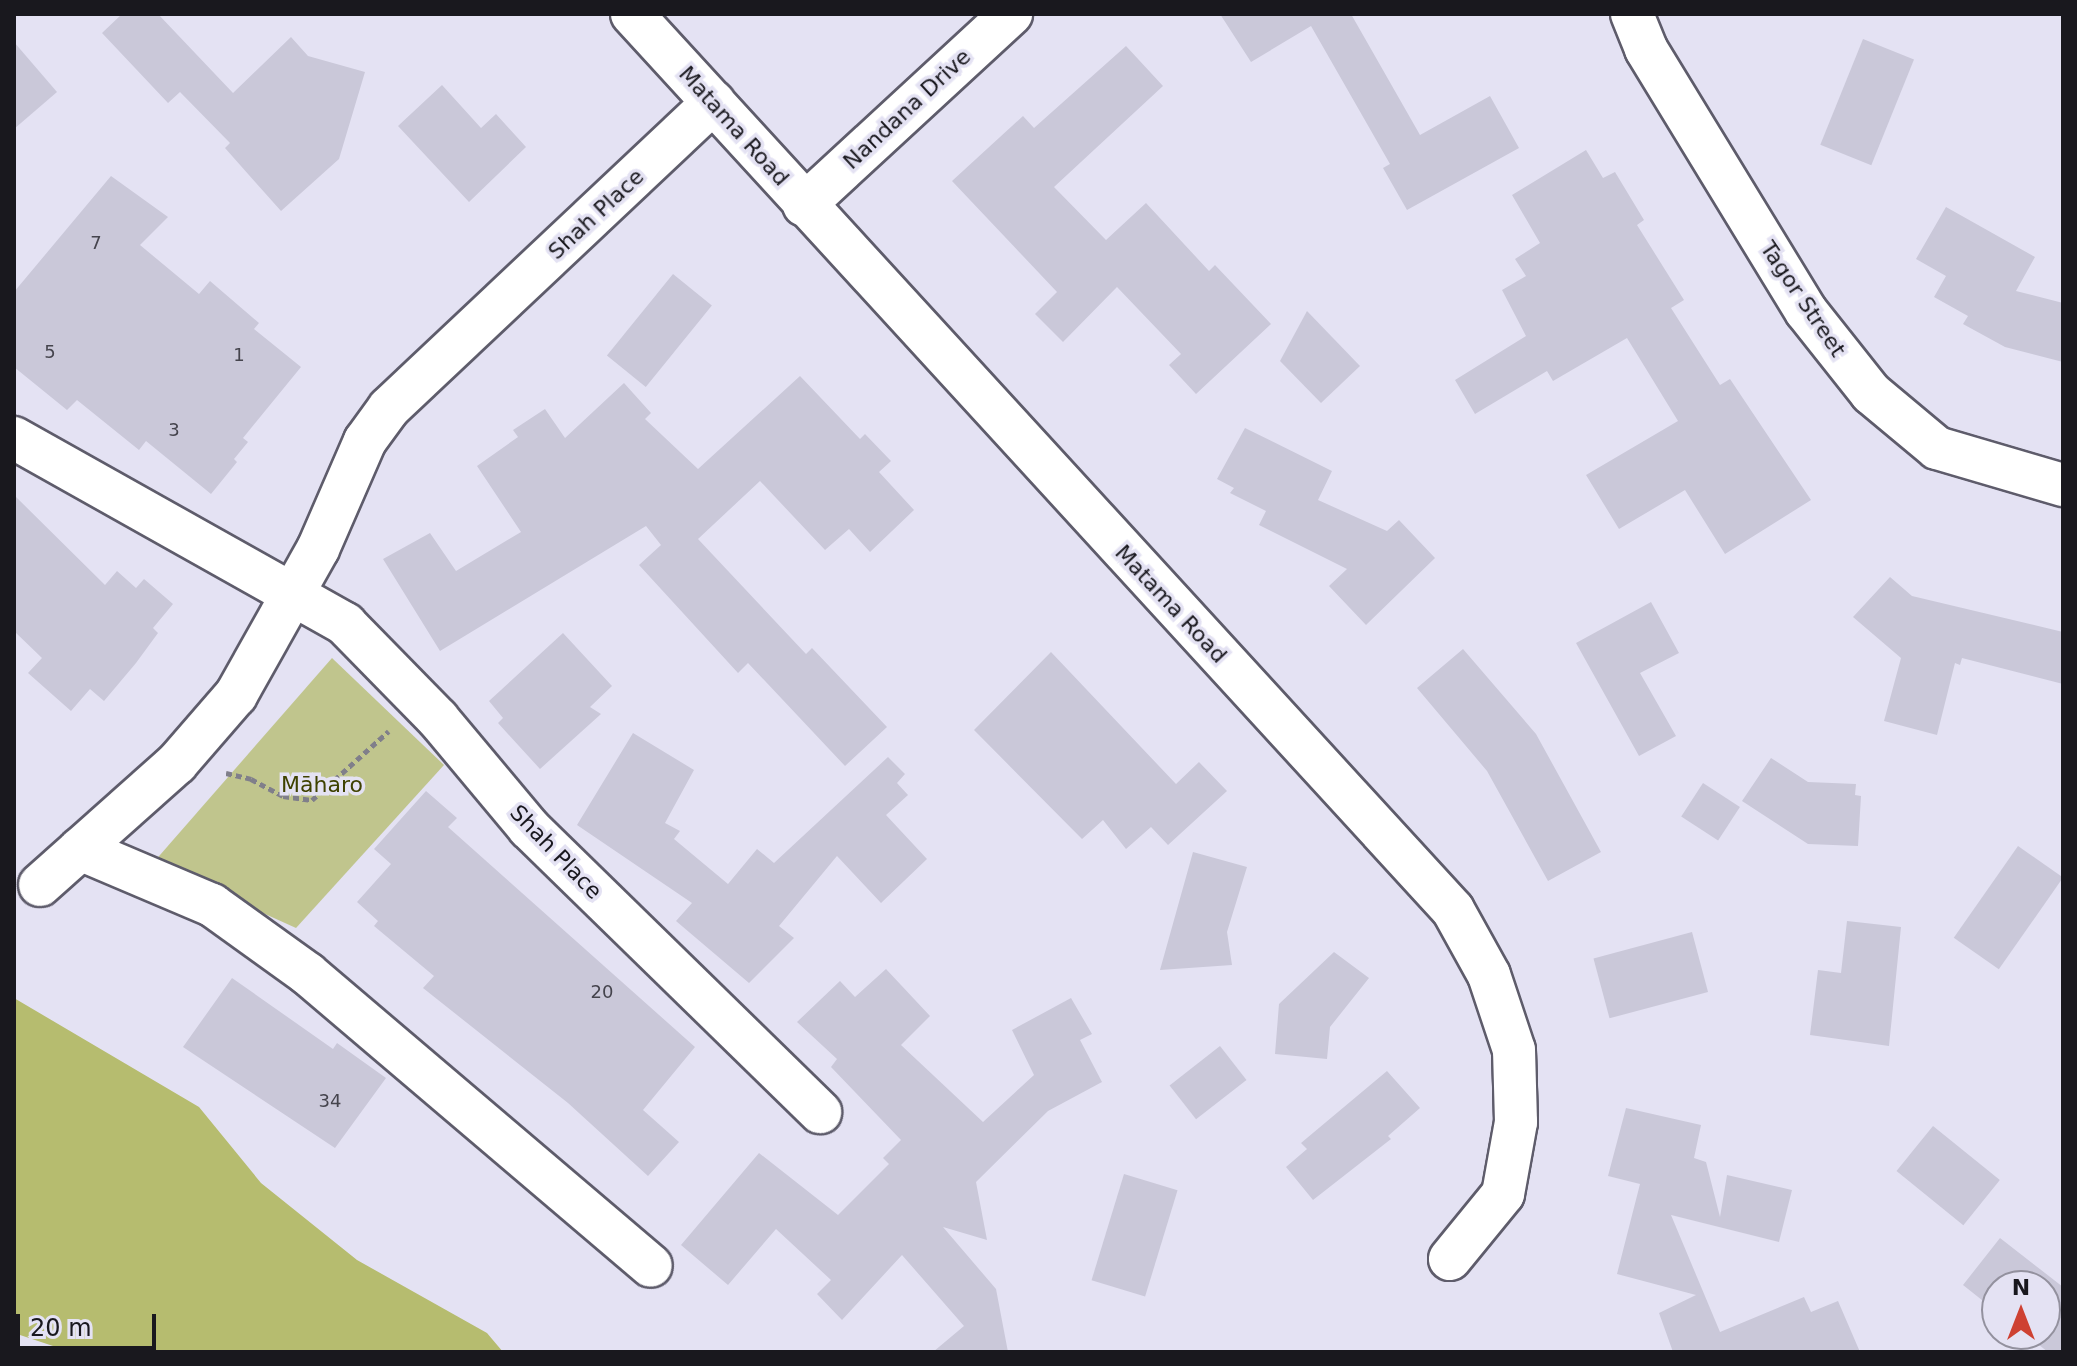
<!DOCTYPE html>
<meta charset="utf-8">
<style>
body{margin:0}
#map{position:relative;width:2077px;height:1366px;overflow:hidden;background:#e4e2f3;font-family:"DejaVu Sans",sans-serif}
div>[style]{position:absolute}
.green>*{inset:0;background:#c0c58d}
.forest>*{inset:0;background:#b6bc6f}
.building>*{inset:0;background:#cac8d9;transform-origin:0 0}
.path>*{height:5px;margin-top:-2.5px;transform-origin:0;background:repeating-linear-gradient(90deg,#807f8a 0 6px,transparent 0 10px)}
.roads{filter:drop-shadow(2px 0 #5e5c6b) drop-shadow(-2px 0 #5e5c6b) drop-shadow(0 2px #5e5c6b) drop-shadow(0 -2px #5e5c6b)}
.minor>*{height:42px;margin:-21px;padding:0 21px;transform-origin:21px;border-radius:21px;background:#fff}
span{translate:-50% -50%;white-space:nowrap;text-align:center;line-height:1.15;-webkit-text-stroke:7px #e4e2f3;paint-order:stroke}
.number-label{font-size:18px;color:#45444d}
.number-label span{-webkit-text-stroke-width:0}
.street-label{font-size:22px;color:#19181e}
.park-label{font-size:22px;color:#3e4101}
.frame{position:absolute;inset:0;border:16px solid #19181e;pointer-events:none}
.north{position:absolute;left:1981px;top:1270px;width:80px;height:80px;box-sizing:border-box;background:#e4e2f3;border:2px solid #93919e;border-radius:50%;rotate:0deg;font-size:22px;font-weight:700;line-height:32px;text-align:center;color:#19181e}
.north::after{content:'';display:block;margin:auto;width:28px;height:36px;background:#ce4132;clip-path:polygon(50% 0,100% 100%,50% 72%,0 100%)}
.scale{position:absolute;left:16px;top:1314px;width:140px;height:36px;box-sizing:border-box;border:4px solid #19181e;border-top:0;padding-left:10px;font-size:24px;line-height:28px;white-space:nowrap;color:#19181e;-webkit-text-stroke:6px #e4e2f3;paint-order:stroke}
</style>
<div id="map">
<div class="green">
<div style="clip-path:polygon(332px 658px,444px 765px,296px 928px,153px 863px)"></div>
</div>
<div class="forest">
<div style="clip-path:polygon(14px 998px,199px 1107px,261px 1183px,357px 1260px,487px 1333px,503px 1352px,71px 1352px,14px 1333px)"></div>
</div>
<div class="building">
<div style="clip-path:polygon(122px 14px,158px 14px,233px 93px,291px 37px,308px 56px,365px 72px,339px 159px,281px 211px,225px 148px,230px 143px,180px 92px,168px 103px,102px 33px)"></div>
<div style="clip-path:polygon(1220px 14px,1351px 14px,1420px 135px,1490px 96px,1519px 148px,1407px 210px,1383px 168px,1390px 164px,1311px 26px,1251px 62px)"></div>
<div style="left:1863px;top:39px;width:55px;height:114px;rotate:22deg"></div>
<div style="clip-path:polygon(14px 42px,57px 92px,14px 129px)"></div>
<div style="clip-path:polygon(1126px 46px,1163px 86px,1054px 187px,1106px 240px,1146px 203px,1209px 271px,1215px 265px,1271px 324px,1196px 394px,1169px 365px,1181px 354px,1117px 287px,1063px 342px,1035px 314px,1057px 292px,952px 181px,1023px 116px,1034px 128px)"></div>
<div style="clip-path:polygon(442px 85px,481px 128px,496px 114px,526px 147px,469px 202px,398px 126px)"></div>
<div style="clip-path:polygon(1586px 150px,1603px 178px,1615px 172px,1644px 220px,1637px 225px,1684px 300px,1671px 308px,1720px 385px,1730px 379px,1811px 500px,1725px 554px,1685px 490px,1619px 529px,1586px 475px,1678px 421px,1627px 338px,1553px 381px,1547px 371px,1475px 414px,1455px 380px,1526px 336px,1502px 290px,1526px 276px,1515px 259px,1540px 243px,1512px 195px)"></div>
<div style="clip-path:polygon(111px 176px,168px 217px,140px 245px,199px 294px,210px 281px,259px 323px,254px 329px,301px 367px,243px 438px,248px 442px,234px 459px,237px 462px,211px 494px,146px 441px,139px 450px,77px 400px,67px 410px,14px 367px,14px 292px)"></div>
<div style="clip-path:polygon(1946px 207px,2035px 257px,2016px 291px,2063px 303px,2063px 362px,2005px 347px,1963px 324px,1968px 316px,1934px 297px,1946px 276px,1916px 259px)"></div>
<div style="left:673px;top:274px;width:50px;height:105px;rotate:39deg"></div>
<div style="clip-path:polygon(1307px 311px,1360px 366px,1321px 403px,1280px 361px)"></div>
<div style="clip-path:polygon(800px 376px,860px 439px,865px 434px,891px 461px,879px 472px,914px 510px,870px 552px,849px 529px,825px 550px,760px 481px,698px 539px,806px 654px,812px 648px,887px 727px,845px 766px,748px 663px,738px 673px,639px 565px,661px 545px,646px 526px,440px 651px,383px 559px,430px 533px,456px 571px,521px 532px,477px 466px,518px 437px,513px 430px,545px 409px,565px 438px,624px 383px,651px 413px,645px 419px,698px 469px)"></div>
<div style="clip-path:polygon(1245px 428px,1332px 471px,1318px 500px,1387px 531px,1399px 520px,1435px 558px,1366px 625px,1329px 586px,1347px 569px,1259px 525px,1266px 511px,1230px 493px,1234px 488px,1217px 479px)"></div>
<div style="clip-path:polygon(14px 495px,105px 585px,117px 571px,136px 588px,144px 579px,173px 604px,153px 628px,158px 633px,136px 663px,104px 701px,90px 689px,71px 711px,28px 673px,42px 658px,14px 631px)"></div>
<div style="clip-path:polygon(1890px 577px,1912px 596px,2063px 632px,2063px 684px,1962px 658px,1960px 665px,1955px 663px,1937px 735px,1884px 721px,1901px 658px,1853px 617px)"></div>
<div style="clip-path:polygon(1651px 602px,1679px 653px,1640px 673px,1676px 736px,1639px 756px,1576px 643px)"></div>
<div style="clip-path:polygon(563px 633px,612px 686px,590px 707px,601px 714px,540px 769px,498px 723px,503px 718px,489px 701px)"></div>
<div style="clip-path:polygon(1463px 649px,1536px 734px,1601px 852px,1548px 881px,1487px 771px,1417px 688px)"></div>
<div style="clip-path:polygon(1051px 652px,1176px 784px,1199px 762px,1227px 791px,1168px 845px,1151px 827px,1126px 849px,1103px 820px,1082px 839px,974px 730px)"></div>
<div style="clip-path:polygon(633px 733px,694px 770px,665px 823px,680px 831px,674px 839px,728px 884px,757px 849px,774px 863px,888px 757px,905px 774px,897px 783px,908px 795px,886px 815px,927px 859px,881px 903px,837px 856px,779px 926px,794px 938px,749px 983px,676px 921px,692px 903px,577px 825px)"></div>
<div style="clip-path:polygon(1771px 758px,1808px 782px,1856px 784px,1855px 795px,1861px 796px,1858px 846px,1808px 844px,1742px 801px)"></div>
<div style="left:1703px;top:783px;width:44px;height:40px;rotate:33deg"></div>
<div style="clip-path:polygon(426px 791px,457px 818px,448px 827px,695px 1047px,643px 1110px,679px 1142px,648px 1176px,568px 1103px,423px 988px,434px 976px,374px 926px,378px 921px,357px 902px,391px 864px,374px 849px)"></div>
<div style="left:2018px;top:846px;width:55px;height:112px;rotate:35deg"></div>
<div style="clip-path:polygon(1193px 852px,1247px 867px,1227px 932px,1232px 965px,1160px 970px)"></div>
<div style="clip-path:polygon(1847px 921px,1901px 927px,1889px 1046px,1810px 1035px,1818px 970px,1841px 973px)"></div>
<div style="left:1692px;top:932px;width:62px;height:102px;rotate:75deg"></div>
<div style="clip-path:polygon(1334px 952px,1369px 978px,1330px 1027px,1327px 1059px,1275px 1054px,1279px 1004px)"></div>
<div style="clip-path:polygon(886px 969px,930px 1016px,901px 1045px,983px 1122px,1034px 1075px,1012px 1030px,1071px 998px,1092px 1034px,1080px 1040px,1102px 1082px,1048px 1111px,976px 1182px,987px 1240px,943px 1227px,996px 1289px,1008px 1352px,933px 1352px,964px 1326px,902px 1255px,842px 1320px,817px 1294px,831px 1280px,776px 1229px,728px 1285px,681px 1245px,759px 1153px,838px 1215px,889px 1164px,883px 1158px,901px 1140px,831px 1067px,837px 1059px,797px 1022px,840px 981px,855px 997px)"></div>
<div style="clip-path:polygon(232px 978px,333px 1049px,337px 1043px,386px 1078px,335px 1148px,183px 1047px)"></div>
<div style="left:1220px;top:1046px;width:43px;height:64px;rotate:52deg"></div>
<div style="clip-path:polygon(1387px 1071px,1420px 1108px,1388px 1136px,1391px 1139px,1313px 1200px,1286px 1167px,1307px 1149px,1301px 1143px)"></div>
<div style="clip-path:polygon(1626px 1108px,1701px 1125px,1694px 1158px,1706px 1162px,1720px 1217px,1727px 1175px,1792px 1190px,1779px 1242px,1671px 1215px,1720px 1332px,1804px 1297px,1811px 1312px,1838px 1301px,1860px 1352px,1673px 1352px,1659px 1313px,1696px 1295px,1617px 1274px,1640px 1184px,1608px 1176px)"></div>
<div style="left:1933px;top:1126px;width:86px;height:58px;rotate:39deg"></div>
<div style="left:1124px;top:1174px;width:56px;height:111px;rotate:17deg"></div>
<div style="clip-path:polygon(2000px 1238px,2063px 1287px,2063px 1352px,2048px 1352px,2025px 1334px,2045px 1334px,2045px 1286px,1997px 1286px,1997px 1312px,1963px 1285px)"></div>
</div>
<div class="path">
<div style="left:226px;top:773px;width:26px;rotate:13deg"></div>
<div style="left:251px;top:779px;width:36px;rotate:28deg"></div>
<div style="left:283px;top:796px;width:29px;rotate:8deg"></div>
<div style="left:312px;top:800px;width:103px;rotate:-41.9deg"></div>
</div>
<div class="roads">
<div class="minor">
<div style="left:632px;top:14px;width:1215px;rotate:47.5deg"></div>
<div style="left:1453px;top:910px;width:74px;rotate:61deg"></div>
<div style="left:1489px;top:975px;width:79px;rotate:71.6deg"></div>
<div style="left:1514px;top:1050px;width:72px;rotate:88.4deg"></div>
<div style="left:1516px;top:1122px;width:73px;rotate:100.2deg"></div>
<div style="left:1503px;top:1194px;width:84px;rotate:129.2deg"></div>
<div style="left:1632px;top:14px;width:38px;rotate:68deg"></div>
<div style="left:1646px;top:49px;width:307px;rotate:58.6deg"></div>
<div style="left:1806px;top:311px;width:105px;rotate:51.6deg"></div>
<div style="left:1871px;top:393px;width:86px;rotate:39.8deg"></div>
<div style="left:1937px;top:448px;width:131px;rotate:16.4deg"></div>
<div style="left:804px;top:205px;width:282px;rotate:-42.7deg"></div>
<div style="left:14px;top:438px;width:380px;rotate:29.3deg"></div>
<div style="left:345px;top:624px;width:133px;rotate:45.6deg"></div>
<div style="left:438px;top:719px;width:142px;rotate:50.1deg"></div>
<div style="left:529px;top:828px;width:407px;rotate:44.3deg"></div>
<div style="left:80px;top:849px;width:143px;rotate:23deg"></div>
<div style="left:212px;top:905px;width:118px;rotate:35.7deg"></div>
<div style="left:308px;top:974px;width:450px;rotate:40.4deg"></div>
<div style="left:40px;top:885px;width:183px;rotate:-41.7deg"></div>
<div style="left:177px;top:763px;width:90px;rotate:-49.1deg"></div>
<div style="left:236px;top:695px;width:167px;rotate:-60.7deg"></div>
<div style="left:318px;top:549px;width:118px;rotate:-66.5deg"></div>
<div style="left:365px;top:441px;width:41px;rotate:-54deg"></div>
<div style="left:389px;top:408px;width:446px;rotate:-43.3deg"></div>
</div>
</div>
<div class="number-label">
<span style="left:96px;top:243px">7</span>
<span style="left:50px;top:352px">5</span>
<span style="left:239px;top:355px">1</span>
<span style="left:174px;top:430px">3</span>
<span style="left:602px;top:992px">20</span>
<span style="left:330px;top:1101px">34</span>
</div>
<div class="street-label">
<span style="left:907px;top:109px;rotate:-43deg">Nandana Drive</span>
<span style="left:734px;top:126px;rotate:48deg">Matama Road</span>
<span style="left:596px;top:214px;rotate:-43deg">Shah Place</span>
<span style="left:1803px;top:299px;rotate:56deg">Tagor Street</span>
<span style="left:1171px;top:604px;rotate:47deg">Matama Road</span>
<span style="left:556px;top:852px;rotate:46deg">Shah Place</span>
</div>
<div class="park-label">
<span style="left:322px;top:785px">Māharo</span>
</div>
<div class="frame"></div>
<div class="north">N</div>
<div class="scale">20 m</div>
</div>
